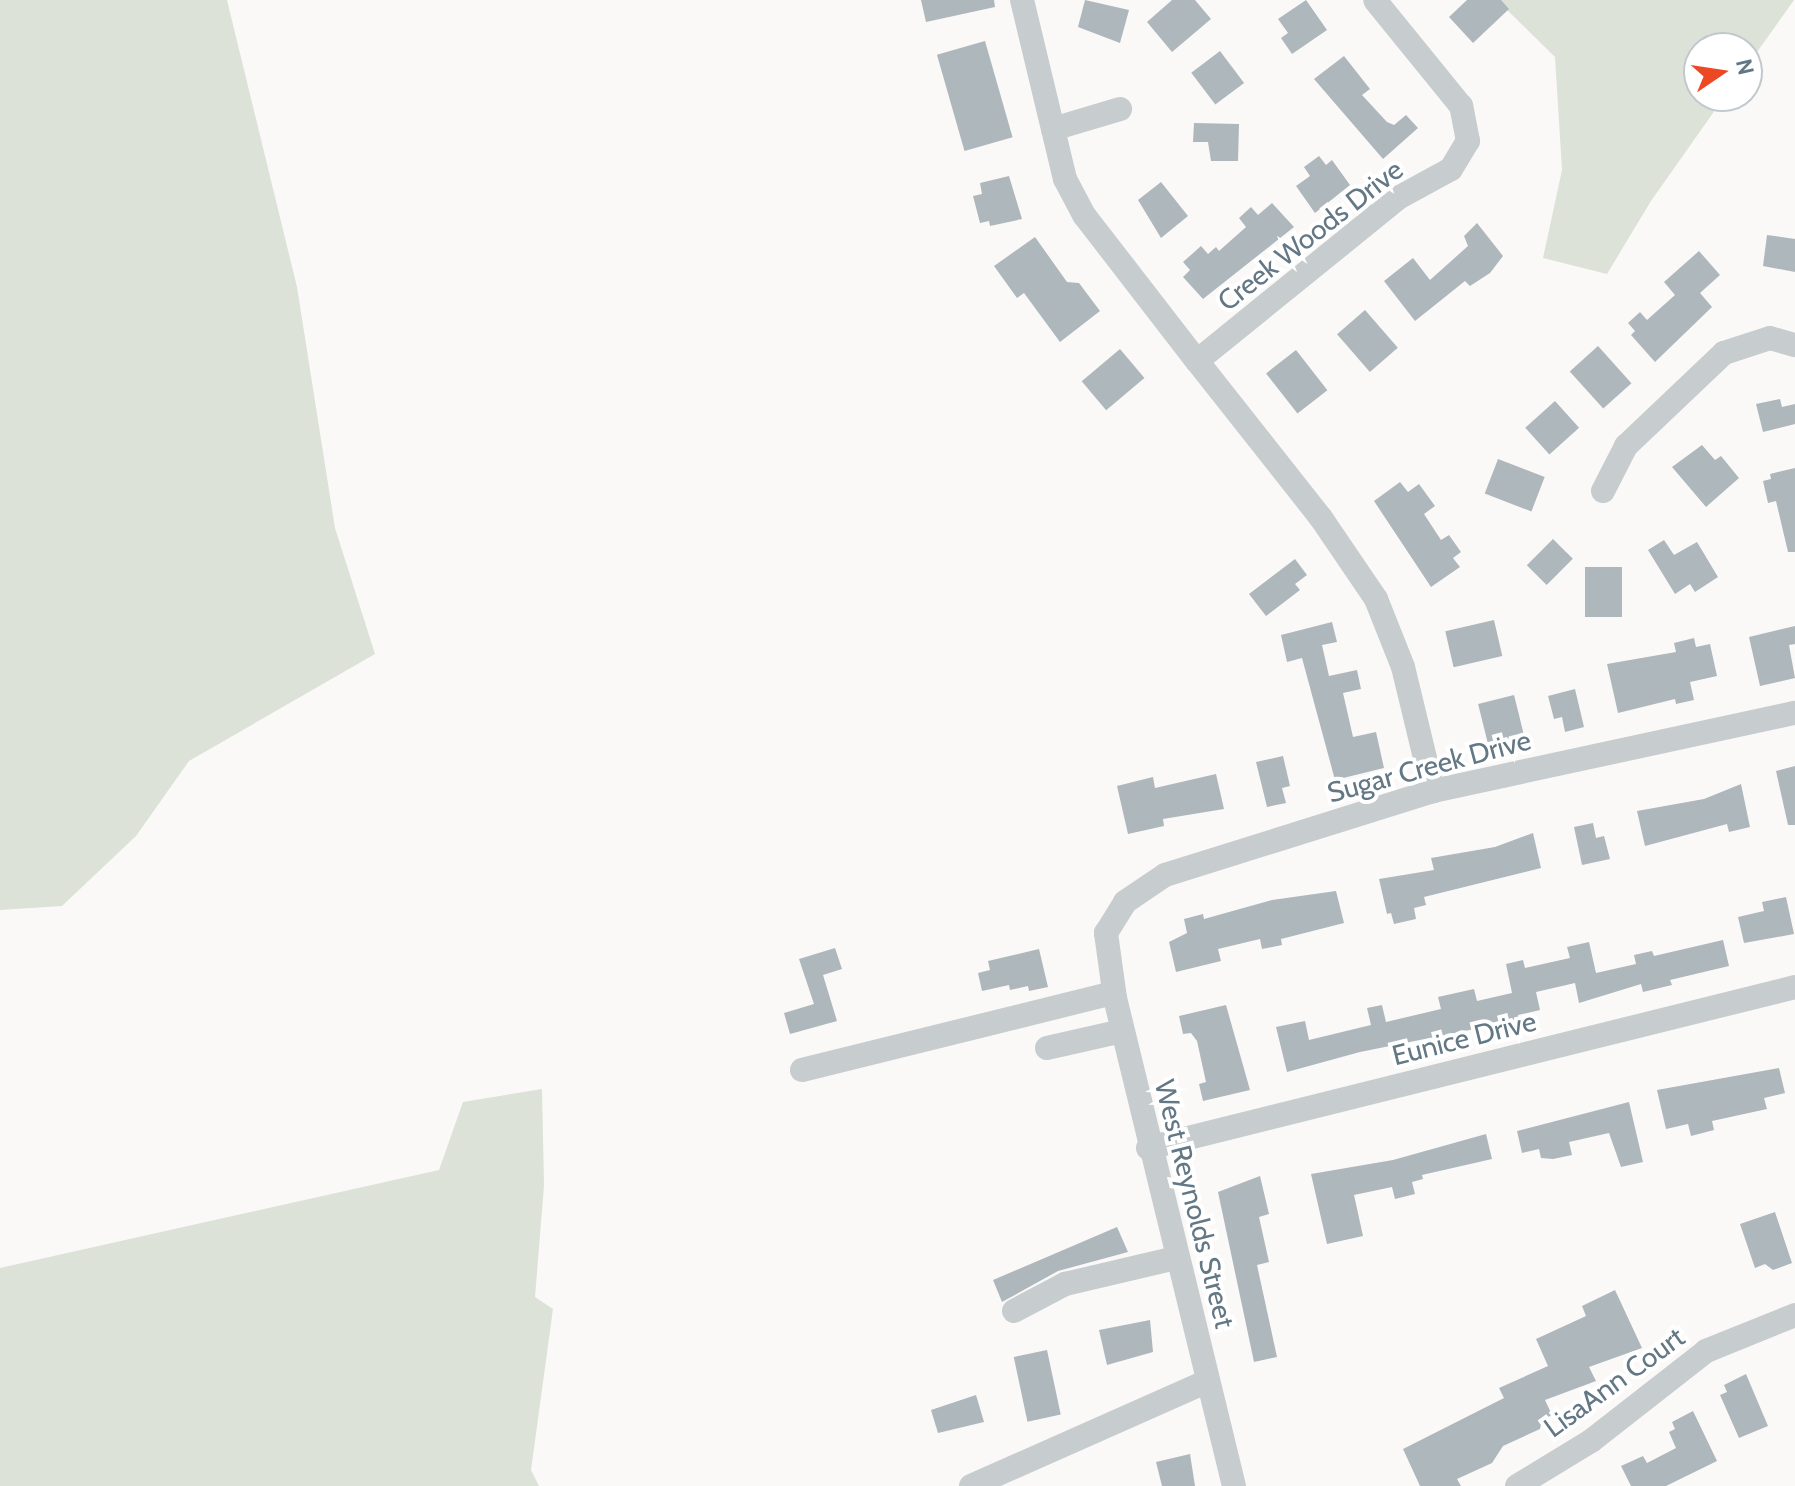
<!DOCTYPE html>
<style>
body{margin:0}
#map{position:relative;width:1795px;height:1486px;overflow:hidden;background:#faf9f7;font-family:Cabin,sans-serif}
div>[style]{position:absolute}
.green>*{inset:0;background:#dce2d8}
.building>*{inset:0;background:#adb7bc;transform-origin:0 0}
.minor>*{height:24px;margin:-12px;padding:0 12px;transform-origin:12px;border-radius:12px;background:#c7cccf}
span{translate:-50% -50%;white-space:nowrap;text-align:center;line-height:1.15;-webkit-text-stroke:8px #fff;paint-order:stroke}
.street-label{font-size:28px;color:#637784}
.north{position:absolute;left:1683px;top:32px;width:80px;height:80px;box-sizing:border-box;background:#fff;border:2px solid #c1c9ce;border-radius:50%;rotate:77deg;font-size:22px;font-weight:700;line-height:32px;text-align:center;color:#637784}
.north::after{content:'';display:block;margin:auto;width:28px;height:36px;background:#ed4824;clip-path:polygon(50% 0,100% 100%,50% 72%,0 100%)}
</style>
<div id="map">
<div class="green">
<div style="clip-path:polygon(0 0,227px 0,297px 287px,335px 528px,375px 654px,189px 761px,136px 836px,62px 906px,0 910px)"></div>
<div style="clip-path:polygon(1497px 0,1794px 0,1747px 66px,1747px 48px,1699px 48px,1699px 96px,1725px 96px,1651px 201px,1607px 274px,1543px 258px,1562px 170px,1555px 57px)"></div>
<div style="clip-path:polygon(542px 1089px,544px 1186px,535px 1297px,553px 1309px,531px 1470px,539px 1486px,0 1486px,0 1268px,439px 1170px,463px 1102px)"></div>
</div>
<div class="building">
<div style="clip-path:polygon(921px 0,994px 0,995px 7px,926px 22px)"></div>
<div style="clip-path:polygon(1085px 0,1129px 10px,1120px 43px,1078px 27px)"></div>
<div style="clip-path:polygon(1172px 0,1195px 0,1211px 19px,1172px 52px,1147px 22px)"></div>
<div style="clip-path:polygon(1306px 0,1327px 30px,1292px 54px,1281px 38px,1288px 33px,1278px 19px)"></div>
<div style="clip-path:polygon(1467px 0,1501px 0,1509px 9px,1473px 43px,1449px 17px)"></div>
<div style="left:985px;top:41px;width:100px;height:50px;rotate:74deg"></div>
<div style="left:1220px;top:51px;width:40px;height:36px;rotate:53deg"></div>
<div style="clip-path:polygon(1344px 56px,1370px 89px,1362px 95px,1387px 122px,1394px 125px,1406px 115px,1418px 128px,1383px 159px,1314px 79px)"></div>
<div style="clip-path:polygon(1194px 123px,1239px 124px,1238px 161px,1211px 161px,1208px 142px,1193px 142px)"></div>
<div style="clip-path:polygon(1319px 156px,1326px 165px,1332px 160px,1350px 185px,1315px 213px,1296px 186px,1310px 176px,1304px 167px)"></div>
<div style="clip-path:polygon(1009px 176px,1022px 219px,990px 226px,989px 221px,980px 223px,973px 196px,982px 194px,980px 183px)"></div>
<div style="clip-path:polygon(1161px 182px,1188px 216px,1161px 238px,1138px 200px)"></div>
<div style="clip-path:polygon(1272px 203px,1294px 227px,1203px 299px,1183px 277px,1190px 270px,1183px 262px,1201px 246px,1208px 254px,1216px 247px,1219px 251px,1246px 227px,1239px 218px,1251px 207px,1258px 215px)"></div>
<div style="clip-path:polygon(1477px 223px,1503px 256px,1490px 273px,1470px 286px,1465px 281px,1415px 321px,1384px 281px,1413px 258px,1430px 280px,1468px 246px,1464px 236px)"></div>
<div style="clip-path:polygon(1767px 235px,1795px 239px,1795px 272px,1763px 266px)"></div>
<div style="clip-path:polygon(1035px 237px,1067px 282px,1079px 283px,1100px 311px,1060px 342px,1024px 293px,1017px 298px,994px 266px)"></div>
<div style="clip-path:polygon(1699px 251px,1720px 275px,1700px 293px,1712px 307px,1655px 362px,1631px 335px,1635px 331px,1628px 323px,1640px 312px,1647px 320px,1675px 295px,1664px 282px)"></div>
<div style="left:1365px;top:310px;width:50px;height:37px;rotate:49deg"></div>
<div style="left:1598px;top:346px;width:50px;height:38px;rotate:48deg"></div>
<div style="left:1120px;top:349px;width:38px;height:50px;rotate:50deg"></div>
<div style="left:1296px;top:350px;width:51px;height:38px;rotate:52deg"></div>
<div style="clip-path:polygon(1780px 399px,1782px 407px,1795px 404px,1795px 424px,1763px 432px,1756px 404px)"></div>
<div style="left:1555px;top:401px;width:36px;height:40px;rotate:48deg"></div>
<div style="clip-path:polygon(1702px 445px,1715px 460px,1721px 456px,1739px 478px,1706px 507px,1672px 467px)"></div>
<div style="left:1498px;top:459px;width:50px;height:37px;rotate:21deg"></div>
<div style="clip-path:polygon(1795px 468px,1795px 552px,1788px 552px,1776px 501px,1768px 503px,1763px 481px,1771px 479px,1770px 474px)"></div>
<div style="clip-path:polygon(1400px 482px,1408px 492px,1419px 484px,1435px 506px,1424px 514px,1441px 540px,1449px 535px,1461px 552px,1453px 558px,1460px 567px,1431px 587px,1374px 501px)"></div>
<div style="left:1553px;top:539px;width:28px;height:37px;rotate:45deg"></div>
<div style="clip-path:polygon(1664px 540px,1674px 555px,1697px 542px,1718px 577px,1695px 592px,1690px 584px,1675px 594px,1648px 550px)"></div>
<div style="clip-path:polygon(1295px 559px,1307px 575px,1295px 584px,1300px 590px,1266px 616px,1249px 594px)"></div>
<div style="left:1585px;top:567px;width:37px;height:50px"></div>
<div style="left:1494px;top:620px;width:37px;height:50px;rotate:77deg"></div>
<div style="clip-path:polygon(1332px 622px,1337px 642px,1322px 645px,1329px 676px,1357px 670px,1361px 689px,1343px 693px,1353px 737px,1376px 732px,1384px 768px,1335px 780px,1302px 658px,1287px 662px,1281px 635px)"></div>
<div style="clip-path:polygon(1795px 626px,1795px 644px,1789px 645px,1795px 678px,1760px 686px,1749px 637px)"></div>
<div style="clip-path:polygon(1694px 638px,1696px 647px,1710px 644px,1717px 676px,1690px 682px,1694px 700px,1676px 704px,1675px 699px,1618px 713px,1607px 664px,1676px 652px,1674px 643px)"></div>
<div style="clip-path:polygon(1575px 689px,1584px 727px,1565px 732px,1562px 717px,1554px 719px,1548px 696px)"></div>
<div style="left:1514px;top:695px;width:50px;height:37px;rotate:76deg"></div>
<div style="clip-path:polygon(1283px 756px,1290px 786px,1282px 788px,1286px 803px,1267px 807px,1256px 762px)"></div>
<div style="clip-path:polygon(1795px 766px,1795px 825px,1788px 825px,1776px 771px)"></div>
<div style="clip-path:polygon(1216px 774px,1224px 809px,1163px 819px,1164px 826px,1128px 834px,1117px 786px,1153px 777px,1155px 788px)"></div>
<div style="clip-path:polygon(1741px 784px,1750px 827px,1729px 832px,1727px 824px,1645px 846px,1637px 811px,1704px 799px)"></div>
<div style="clip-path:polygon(1593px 823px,1596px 838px,1604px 836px,1610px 859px,1582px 865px,1574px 827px)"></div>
<div style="clip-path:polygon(1533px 833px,1541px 868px,1424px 897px,1426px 905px,1414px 908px,1416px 919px,1394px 924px,1391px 913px,1387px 914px,1379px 879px,1434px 870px,1431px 858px,1495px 847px)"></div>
<div style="clip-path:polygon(1336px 891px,1344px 923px,1281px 939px,1282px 945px,1262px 949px,1260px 939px,1218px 949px,1221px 961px,1176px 972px,1169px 942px,1187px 933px,1184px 919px,1203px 914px,1204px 919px,1272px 900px)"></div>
<div style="clip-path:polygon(1786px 897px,1794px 934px,1744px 943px,1738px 917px,1764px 911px,1762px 902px)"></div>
<div style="clip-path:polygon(1723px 940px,1729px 966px,1670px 980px,1672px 985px,1643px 992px,1641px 984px,1579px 1003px,1575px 983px,1536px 992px,1540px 1010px,1518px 1015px,1519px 1020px,1360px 1052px,1287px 1072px,1276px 1027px,1305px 1021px,1309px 1040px,1371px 1025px,1367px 1008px,1382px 1005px,1386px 1022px,1441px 1009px,1438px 997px,1474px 989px,1477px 1001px,1512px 993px,1506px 964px,1523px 960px,1525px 968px,1570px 958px,1567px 947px,1589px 942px,1596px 973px,1636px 964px,1634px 955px,1652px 951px,1654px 956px)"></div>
<div style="clip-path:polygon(835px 948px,842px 969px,823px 975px,837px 1021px,790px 1034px,784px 1013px,814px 1004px,799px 959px)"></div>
<div style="clip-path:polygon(1039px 949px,1048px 987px,1029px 991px,1028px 986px,1010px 990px,1009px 985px,982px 991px,978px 973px,990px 970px,988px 961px)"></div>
<div style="clip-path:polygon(1226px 1005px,1250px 1090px,1203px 1101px,1199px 1084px,1206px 1082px,1197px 1041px,1191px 1033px,1183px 1034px,1179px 1016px)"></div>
<div style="clip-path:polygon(1779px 1068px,1785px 1093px,1764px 1098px,1767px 1109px,1712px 1121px,1714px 1130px,1691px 1136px,1688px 1124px,1666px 1129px,1657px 1090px)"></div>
<div style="clip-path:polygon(1629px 1102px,1643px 1162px,1621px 1167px,1609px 1133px,1569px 1142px,1572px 1155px,1553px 1159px,1541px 1158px,1539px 1149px,1522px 1153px,1517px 1131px)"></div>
<div style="clip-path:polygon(1486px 1134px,1492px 1159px,1422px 1175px,1423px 1179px,1412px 1182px,1415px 1194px,1395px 1199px,1392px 1187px,1354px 1195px,1363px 1236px,1327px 1244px,1311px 1174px,1393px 1160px)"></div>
<div style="clip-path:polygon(1260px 1176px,1269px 1214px,1259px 1217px,1269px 1262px,1257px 1265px,1277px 1357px,1254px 1362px,1218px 1192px)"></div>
<div style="clip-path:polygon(1775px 1212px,1792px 1263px,1773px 1270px,1765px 1264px,1755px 1268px,1740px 1224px)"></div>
<div style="clip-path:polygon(1117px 1227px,1128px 1252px,1058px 1271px,1002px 1302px,993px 1280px)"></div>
<div style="clip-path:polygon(1615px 1290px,1642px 1348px,1589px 1367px,1596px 1381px,1545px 1400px,1552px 1415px,1542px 1420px,1540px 1429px,1503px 1446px,1492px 1463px,1457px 1479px,1461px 1486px,1420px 1486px,1403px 1449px,1504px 1398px,1499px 1388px,1548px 1366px,1536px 1339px,1586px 1316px,1582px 1306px)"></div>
<div style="clip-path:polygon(1150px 1320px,1153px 1352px,1107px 1365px,1099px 1330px)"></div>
<div style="left:1047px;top:1350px;width:66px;height:34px;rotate:78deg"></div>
<div style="clip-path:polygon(1746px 1374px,1768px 1426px,1739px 1438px,1720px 1395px,1727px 1392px,1724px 1385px)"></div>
<div style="clip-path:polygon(976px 1395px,984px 1422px,938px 1433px,931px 1410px)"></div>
<div style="clip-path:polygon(1693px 1411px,1717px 1461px,1666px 1486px,1631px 1486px,1621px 1466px,1643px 1456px,1647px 1463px,1676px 1448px,1669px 1432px,1675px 1429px,1672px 1422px)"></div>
<div style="clip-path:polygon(1190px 1454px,1195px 1486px,1162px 1486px,1156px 1462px)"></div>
</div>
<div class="minor">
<div style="left:1022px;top:0;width:184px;rotate:76.5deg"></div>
<div style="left:1065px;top:179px;width:41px;rotate:62.2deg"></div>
<div style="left:1084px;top:215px;width:185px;rotate:52.3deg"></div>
<div style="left:1197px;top:361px;width:259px;rotate:-39deg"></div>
<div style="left:1398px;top:198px;width:60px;rotate:-28.7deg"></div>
<div style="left:1451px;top:169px;width:33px;rotate:-59deg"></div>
<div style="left:1468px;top:141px;width:36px;rotate:-101deg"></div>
<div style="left:1461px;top:106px;width:136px;rotate:-129.1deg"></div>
<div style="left:1053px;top:129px;width:70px;rotate:-16.6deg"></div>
<div style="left:1197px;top:361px;width:200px;rotate:51.7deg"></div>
<div style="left:1321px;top:518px;width:98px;rotate:55.8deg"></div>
<div style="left:1376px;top:599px;width:73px;rotate:68.3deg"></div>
<div style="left:1403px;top:667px;width:128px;rotate:76.4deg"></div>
<div style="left:1603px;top:491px;width:51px;rotate:-62.9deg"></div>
<div style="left:1626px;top:446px;width:135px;rotate:-43.5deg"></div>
<div style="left:1724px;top:353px;width:48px;rotate:-18.1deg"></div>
<div style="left:1770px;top:338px;width:26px;rotate:16deg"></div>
<div style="left:1047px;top:1048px;width:77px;rotate:-12.8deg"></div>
<div style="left:802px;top:1070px;width:321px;rotate:-13.9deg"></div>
<div style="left:1148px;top:1148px;width:667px;rotate:-13.97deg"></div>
<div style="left:1014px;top:1311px;width:58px;rotate:-27.9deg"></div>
<div style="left:1065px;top:1284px;width:114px;rotate:-13.2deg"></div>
<div style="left:971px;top:1486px;width:259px;rotate:-23.9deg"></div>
<div style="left:1234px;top:1486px;width:502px;rotate:-103.7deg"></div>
<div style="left:1115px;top:998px;width:66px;rotate:-97.9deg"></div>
<div style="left:1106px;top:933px;width:36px;rotate:-58deg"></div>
<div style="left:1125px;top:902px;width:48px;rotate:-34deg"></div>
<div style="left:1165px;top:875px;width:281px;rotate:-17.4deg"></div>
<div style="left:1433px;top:791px;width:370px;rotate:-12.2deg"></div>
<div style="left:1517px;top:1486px;width:87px;rotate:-31.3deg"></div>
<div style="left:1591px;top:1441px;width:146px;rotate:-38deg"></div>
<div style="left:1706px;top:1351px;width:96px;rotate:-22deg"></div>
</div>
<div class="street-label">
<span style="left:1310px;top:235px;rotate:-38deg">Creek Woods Drive</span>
<span style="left:1429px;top:766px;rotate:-15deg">Sugar Creek Drive</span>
<span style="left:1464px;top:1038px;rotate:-14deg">Eunice Drive</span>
<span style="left:1195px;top:1204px;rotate:76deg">West Reynolds Street</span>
<span style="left:1614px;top:1382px;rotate:-36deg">LisaAnn Court</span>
</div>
<div class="north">N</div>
</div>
